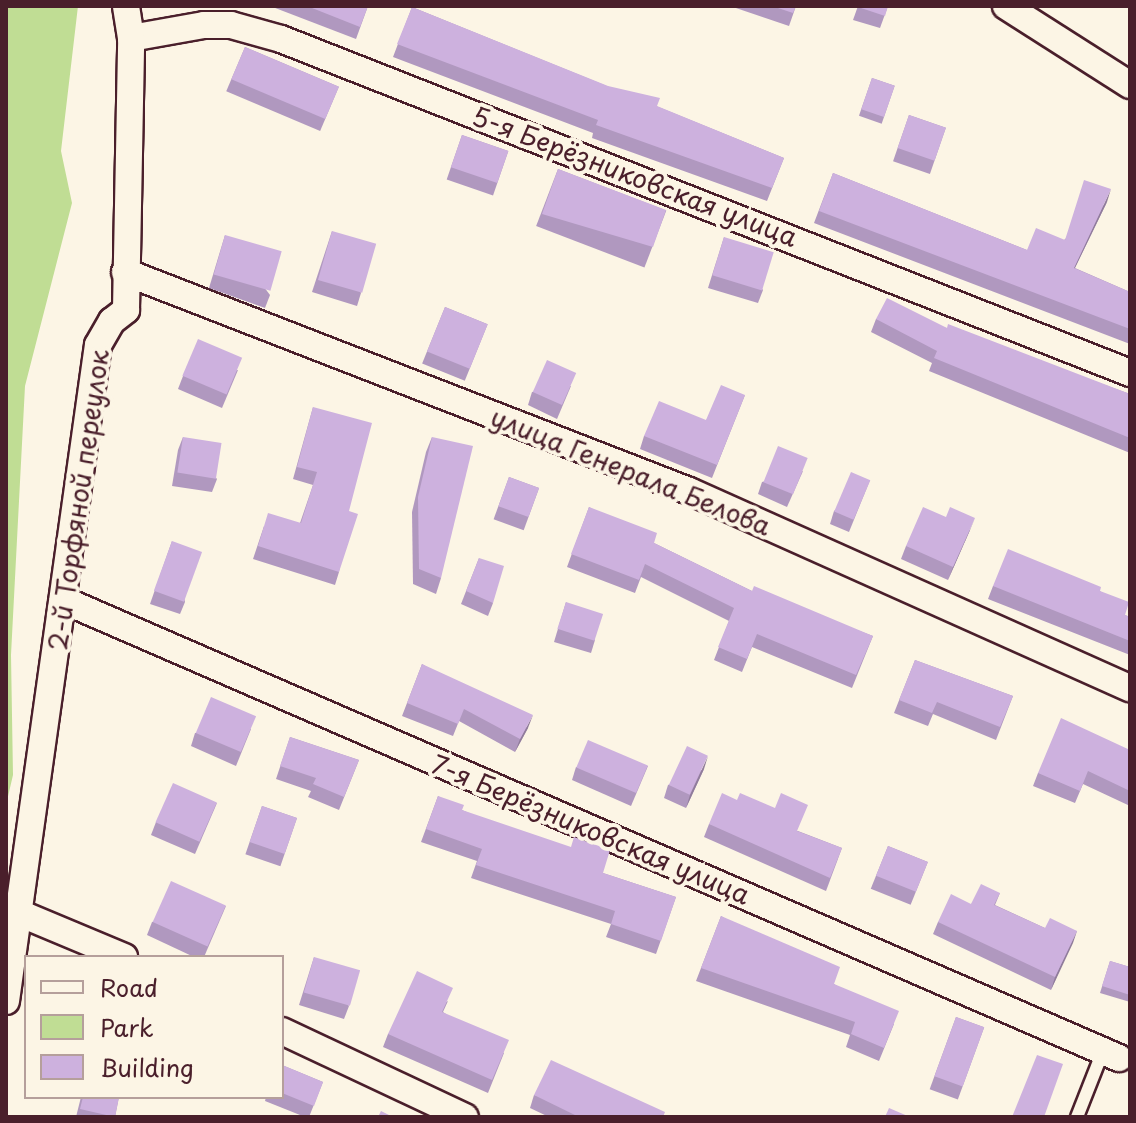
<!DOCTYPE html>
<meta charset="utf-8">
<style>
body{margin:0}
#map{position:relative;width:1136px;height:1123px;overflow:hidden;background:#fcf5e5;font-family:"Playpen Sans",sans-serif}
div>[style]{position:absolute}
.green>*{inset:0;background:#c0dd94}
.roads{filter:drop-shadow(2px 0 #4a1f2b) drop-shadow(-2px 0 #4a1f2b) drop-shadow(0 2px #4a1f2b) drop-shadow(0 -2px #4a1f2b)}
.lane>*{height:12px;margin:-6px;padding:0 6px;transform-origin:6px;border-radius:6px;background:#fcf5e5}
.street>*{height:26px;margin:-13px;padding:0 13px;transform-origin:13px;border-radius:13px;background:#fcf5e5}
.wall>*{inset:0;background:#b098bf;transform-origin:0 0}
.shaded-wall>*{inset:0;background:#907c9b}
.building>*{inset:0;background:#cdb1de;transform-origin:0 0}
span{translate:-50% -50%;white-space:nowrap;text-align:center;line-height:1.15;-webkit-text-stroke:8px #fcf5e5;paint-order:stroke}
.street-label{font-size:26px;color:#4a1f2b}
.frame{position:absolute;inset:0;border:8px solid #4a1f2b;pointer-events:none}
.legend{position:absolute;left:24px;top:955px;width:260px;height:144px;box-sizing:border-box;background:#fcf5e5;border:2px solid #b59f9b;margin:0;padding:10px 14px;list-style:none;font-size:24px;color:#4a1f2b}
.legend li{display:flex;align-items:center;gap:16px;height:40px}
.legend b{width:40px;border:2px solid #b59f9b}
</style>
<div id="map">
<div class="green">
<div style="clip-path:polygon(6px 6px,78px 6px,61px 151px,72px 203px,25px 386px,11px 655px,13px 775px,6px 805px)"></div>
</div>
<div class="roads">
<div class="lane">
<div style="left:1077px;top:1117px;width:71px;rotate:-68.5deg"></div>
</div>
<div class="street">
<div style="left:1006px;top:6px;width:147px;rotate:32.5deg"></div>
<div style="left:131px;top:38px;width:74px;rotate:-10.1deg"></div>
<div style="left:204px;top:25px;width:27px"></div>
<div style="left:231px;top:25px;width:52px;rotate:15.6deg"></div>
<div style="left:281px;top:39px;width:912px;rotate:21.47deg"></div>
<div style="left:125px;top:272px;width:605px;rotate:21.22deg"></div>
<div style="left:689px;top:491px;width:483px;rotate:24.1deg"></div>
<div style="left:63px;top:600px;width:1151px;rotate:23.45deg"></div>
<div style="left:19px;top:913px;width:114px;rotate:22.7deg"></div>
<div style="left:6px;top:1001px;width:662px;rotate:-82.02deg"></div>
<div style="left:98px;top:345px;width:28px;rotate:-60deg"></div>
<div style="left:112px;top:321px;width:18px;rotate:-38deg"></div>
<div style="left:126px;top:310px;width:272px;rotate:-88.9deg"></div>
<div style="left:131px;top:38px;width:32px;rotate:-99deg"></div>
<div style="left:282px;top:1031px;width:202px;rotate:25.2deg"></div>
</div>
</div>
<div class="wall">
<div style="clip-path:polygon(270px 6px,368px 6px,356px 39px)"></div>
<div style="clip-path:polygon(730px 6px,796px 6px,789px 26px)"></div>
<div style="clip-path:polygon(858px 6px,888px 6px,880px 28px,853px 20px)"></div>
<div style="clip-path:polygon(412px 7px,784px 158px,767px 201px,592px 138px,593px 133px,393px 57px)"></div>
<div style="left:245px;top:47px;width:102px;height:48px;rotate:23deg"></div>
<div style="left:872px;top:78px;width:24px;height:40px;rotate:19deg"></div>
<div style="left:909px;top:115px;width:39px;height:49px;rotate:19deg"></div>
<div style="left:462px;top:135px;width:49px;height:47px;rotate:19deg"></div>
<div style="left:558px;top:169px;width:116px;height:61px;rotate:21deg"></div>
<div style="clip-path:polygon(833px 173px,1027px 250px,1064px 240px,1107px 202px,1075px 268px,1130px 292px,1130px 344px,814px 223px)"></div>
<div style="clip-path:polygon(332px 231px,361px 293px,357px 306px,312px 292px)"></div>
<div style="clip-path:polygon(225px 235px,270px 295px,265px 308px,209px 288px)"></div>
<div style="clip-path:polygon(724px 237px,763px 290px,758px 303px,708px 288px)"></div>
<div style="left:445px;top:307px;width:46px;height:61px;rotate:22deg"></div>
<div style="clip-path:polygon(876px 319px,947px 328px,1130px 394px,1130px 453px,929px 371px,932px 363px,871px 332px)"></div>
<div style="clip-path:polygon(238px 370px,222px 408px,178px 389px,183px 376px)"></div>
<div style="clip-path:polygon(571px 386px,557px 419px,528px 405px,532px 392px)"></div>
<div style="clip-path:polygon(745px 395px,712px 478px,640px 449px,644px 436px,706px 420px)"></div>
<div style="clip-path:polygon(313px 407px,349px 511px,339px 572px,335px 585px,253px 559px,264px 526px,300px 523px,313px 485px,293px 479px)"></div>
<div style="clip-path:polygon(183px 437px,217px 479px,212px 492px,172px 486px,178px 450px)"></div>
<div style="clip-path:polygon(432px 437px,441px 578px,436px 594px,413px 584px,412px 512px,426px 452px)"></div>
<div style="clip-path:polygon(803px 471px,787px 507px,758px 494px,762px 482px)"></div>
<div style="left:509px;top:477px;width:32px;height:45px;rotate:20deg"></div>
<div style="clip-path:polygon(870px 480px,849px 532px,830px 524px,834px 511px)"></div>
<div style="clip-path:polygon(589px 507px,654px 543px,752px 591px,873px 636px,852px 688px,752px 647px,742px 672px,714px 660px,729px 621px,641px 577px,635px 593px,567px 567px)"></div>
<div style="clip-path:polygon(970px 530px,948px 580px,901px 559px,906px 546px)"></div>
<div style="clip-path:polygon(172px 541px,185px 602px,180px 614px,150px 604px)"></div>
<div style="clip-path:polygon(479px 558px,493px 603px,488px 616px,461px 604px)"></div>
<div style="clip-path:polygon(993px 586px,1100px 591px,1125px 615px,1130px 617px,1130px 655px,988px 599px)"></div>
<div style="clip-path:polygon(566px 602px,595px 640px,591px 653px,554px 642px)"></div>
<div style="clip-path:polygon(915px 660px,1013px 696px,996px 740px,933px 714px,928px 726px,894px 713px)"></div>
<div style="clip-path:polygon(422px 664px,528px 728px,515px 752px,459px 721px,453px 736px,402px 716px)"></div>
<div style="clip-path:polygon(251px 729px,236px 766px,191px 746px,195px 733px)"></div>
<div style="clip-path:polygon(290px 737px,359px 760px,339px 810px,308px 797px,311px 791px,276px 779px)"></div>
<div style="clip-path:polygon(1130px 750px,1130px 806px,1083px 784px,1075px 803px,1033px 786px,1038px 773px)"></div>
<div style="clip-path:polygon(648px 766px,631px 806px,572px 780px,576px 767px)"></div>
<div style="clip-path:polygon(704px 769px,686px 808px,664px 798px,668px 785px)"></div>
<div style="clip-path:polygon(438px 796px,462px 810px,603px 873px,676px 897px,656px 954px,606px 937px,611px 924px,471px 878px,477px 861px,421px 842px)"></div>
<div style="clip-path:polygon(217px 803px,195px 854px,151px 835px,156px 822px)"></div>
<div style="left:262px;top:806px;width:37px;height:51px;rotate:19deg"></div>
<div style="clip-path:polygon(709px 824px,798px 831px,842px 848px,826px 891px,704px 837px)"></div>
<div style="left:888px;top:846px;width:43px;height:46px;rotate:22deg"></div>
<div style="clip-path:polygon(1000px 893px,995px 905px,1045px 928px,1077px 931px,1051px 990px,933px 934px,938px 922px,971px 904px)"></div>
<div style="clip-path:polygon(226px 906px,204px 957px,194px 957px,147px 935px,152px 922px)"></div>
<div style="clip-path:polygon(721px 916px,834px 984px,894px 1024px,879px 1061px,846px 1047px,850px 1035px,696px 981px)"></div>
<div style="clip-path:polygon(314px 957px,349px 1006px,344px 1019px,299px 1005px)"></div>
<div style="clip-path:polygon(1110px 961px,1130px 967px,1130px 1002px,1100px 993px)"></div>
<div style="clip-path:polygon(448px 1001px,443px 1012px,504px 1053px,488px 1093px,383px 1047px,388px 1034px)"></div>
<div style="left:956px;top:1017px;width:30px;height:77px;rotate:20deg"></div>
<div style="clip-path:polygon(282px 1065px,323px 1082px,309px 1117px,305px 1117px,265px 1101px,266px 1097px,282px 1097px)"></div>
<div style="clip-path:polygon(534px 1095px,663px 1117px,549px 1117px,530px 1108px)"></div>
<div style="clip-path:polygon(81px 1097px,119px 1097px,115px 1117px,76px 1117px)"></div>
</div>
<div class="shaded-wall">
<div style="clip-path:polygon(1111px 189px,1107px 202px,1069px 280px,1074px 268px)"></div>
<div style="clip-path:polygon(975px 518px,970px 530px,948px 580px,953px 567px)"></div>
<div style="clip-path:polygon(533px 715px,528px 728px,515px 752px,520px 739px)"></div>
<div style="clip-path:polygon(708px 756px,704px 769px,686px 808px,690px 795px)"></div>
<div style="clip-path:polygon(1077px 931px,1073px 943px,1051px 990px,1055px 977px)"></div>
</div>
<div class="building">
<div style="clip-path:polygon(307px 6px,368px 6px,360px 27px)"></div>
<div style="clip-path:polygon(772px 6px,796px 6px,793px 13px)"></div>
<div style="clip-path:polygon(858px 6px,888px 6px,885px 16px,858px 7px)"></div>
<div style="clip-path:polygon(412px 7px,608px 86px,660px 98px,657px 106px,784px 158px,772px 188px,596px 125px,598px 120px,397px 44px)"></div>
<div style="left:245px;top:47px;width:102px;height:35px;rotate:23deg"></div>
<div style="left:872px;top:78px;width:24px;height:33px;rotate:19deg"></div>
<div style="left:909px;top:115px;width:39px;height:35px;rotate:19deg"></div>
<div style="left:462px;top:135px;width:49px;height:34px;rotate:19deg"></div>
<div style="clip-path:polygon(558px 169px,666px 210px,653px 247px,542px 214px)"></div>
<div style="clip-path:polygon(833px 173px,1027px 250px,1036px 228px,1065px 240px,1084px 180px,1111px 189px,1074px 268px,1130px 292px,1130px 329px,819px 211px)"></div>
<div style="left:332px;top:231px;width:46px;height:51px;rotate:16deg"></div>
<div style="left:225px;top:235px;width:59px;height:41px;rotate:16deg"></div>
<div style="left:724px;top:237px;width:52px;height:40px;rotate:17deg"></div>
<div style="clip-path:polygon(887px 298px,947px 328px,948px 324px,1130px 394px,1130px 438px,934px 358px,937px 351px,876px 319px)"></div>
<div style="left:445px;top:307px;width:46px;height:48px;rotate:22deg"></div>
<div style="left:198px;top:339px;width:48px;height:40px;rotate:23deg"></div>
<div style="left:547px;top:360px;width:32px;height:35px;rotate:24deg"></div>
<div style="clip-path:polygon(721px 385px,745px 395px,717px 465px,644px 436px,659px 401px,706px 420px)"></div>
<div style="clip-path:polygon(313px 407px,372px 423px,349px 511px,358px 514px,339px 572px,258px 546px,268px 513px,301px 523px,317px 472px,297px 467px)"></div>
<div style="left:183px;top:437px;width:39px;height:36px;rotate:9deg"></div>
<div style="clip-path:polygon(432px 437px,473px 446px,441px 578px,419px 569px,418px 497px)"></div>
<div style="left:778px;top:446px;width:32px;height:39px;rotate:22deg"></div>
<div style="left:851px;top:472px;width:21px;height:43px;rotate:23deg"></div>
<div style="left:509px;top:477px;width:32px;height:31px;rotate:20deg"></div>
<div style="clip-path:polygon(589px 507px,657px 533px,654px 543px,752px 591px,754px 586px,873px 636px,856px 675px,757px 634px,747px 659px,718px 647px,734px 608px,645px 564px,639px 580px,571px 554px)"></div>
<div style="clip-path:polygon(923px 507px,946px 517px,950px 507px,975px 518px,953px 567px,906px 546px)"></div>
<div style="left:172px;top:541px;width:32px;height:53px;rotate:20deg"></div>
<div style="clip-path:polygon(1008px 549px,1101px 587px,1100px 591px,1129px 602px,1125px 615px,1130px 617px,1130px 641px,993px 586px)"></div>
<div style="clip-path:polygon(479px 558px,504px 566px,493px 603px,466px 591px)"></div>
<div style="left:566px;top:602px;width:39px;height:28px;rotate:18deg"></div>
<div style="clip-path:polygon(915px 660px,1013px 696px,1000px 727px,937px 702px,932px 713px,899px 700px)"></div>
<div style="clip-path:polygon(422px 664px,533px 715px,520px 739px,464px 709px,458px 724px,407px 703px)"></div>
<div style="left:211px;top:697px;width:49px;height:39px;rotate:23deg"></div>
<div style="clip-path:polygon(1061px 718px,1130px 750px,1130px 791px,1088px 771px,1080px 791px,1038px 773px)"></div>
<div style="clip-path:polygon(290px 737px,359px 760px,344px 797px,313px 784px,316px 778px,280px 766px)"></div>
<div style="left:588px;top:740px;width:65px;height:30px;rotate:23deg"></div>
<div style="left:687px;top:746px;width:23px;height:43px;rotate:25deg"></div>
<div style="left:173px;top:783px;width:48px;height:43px;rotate:24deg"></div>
<div style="clip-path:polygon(722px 793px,737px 800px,740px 793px,775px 808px,781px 793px,808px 805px,797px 831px,842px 848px,830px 878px,709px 824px)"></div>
<div style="clip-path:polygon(438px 796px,464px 805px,462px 810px,571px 847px,574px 837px,610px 850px,603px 873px,676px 897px,661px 941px,611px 924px,615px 911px,476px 865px,482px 849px,426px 829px)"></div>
<div style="left:262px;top:806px;width:37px;height:38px;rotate:19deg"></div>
<div style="left:888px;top:846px;width:43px;height:32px;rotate:22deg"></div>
<div style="left:171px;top:881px;width:60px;height:45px;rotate:24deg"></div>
<div style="clip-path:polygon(981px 884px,1000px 893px,994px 905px,1045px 928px,1050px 918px,1077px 931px,1055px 977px,938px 922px,951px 894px,971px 904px)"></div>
<div style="clip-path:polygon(721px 916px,840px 967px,834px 984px,899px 1011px,884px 1048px,851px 1034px,855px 1022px,701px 968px)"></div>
<div style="left:314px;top:957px;width:48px;height:37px;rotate:16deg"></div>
<div style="clip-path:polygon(1110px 961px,1130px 967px,1130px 995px,1102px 986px)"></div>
<div style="clip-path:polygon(417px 971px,453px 988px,442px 1012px,509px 1040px,492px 1080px,388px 1034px)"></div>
<div style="left:956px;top:1017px;width:30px;height:63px;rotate:20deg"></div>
<div style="clip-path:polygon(1037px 1055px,1063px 1064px,1044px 1117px,1012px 1117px)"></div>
<div style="clip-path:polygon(551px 1060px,665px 1112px,663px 1117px,579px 1117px,534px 1095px)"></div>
<div style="clip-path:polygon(282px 1065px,323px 1082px,314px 1106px,282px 1093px)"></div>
<div style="clip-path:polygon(83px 1097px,119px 1097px,115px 1117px,80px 1109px)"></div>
<div style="clip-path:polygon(889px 1108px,910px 1117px,885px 1117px)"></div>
<div style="clip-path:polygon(381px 1111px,393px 1117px,378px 1117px)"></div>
</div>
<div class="street-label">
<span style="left:635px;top:176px;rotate:21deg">5-я Берёзниковская улица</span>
<span style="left:631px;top:471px;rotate:22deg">улица Генерала Белова</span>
<span style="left:78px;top:500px;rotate:-82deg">2-й Торфяной переулок</span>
<span style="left:591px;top:829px;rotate:23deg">7-я Берёзниковская улица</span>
</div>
<div class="frame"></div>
<ul class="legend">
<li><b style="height:10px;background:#fcf5e5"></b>Road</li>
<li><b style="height:22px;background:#c0dd94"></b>Park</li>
<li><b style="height:22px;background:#cdb1de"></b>Building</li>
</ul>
</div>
